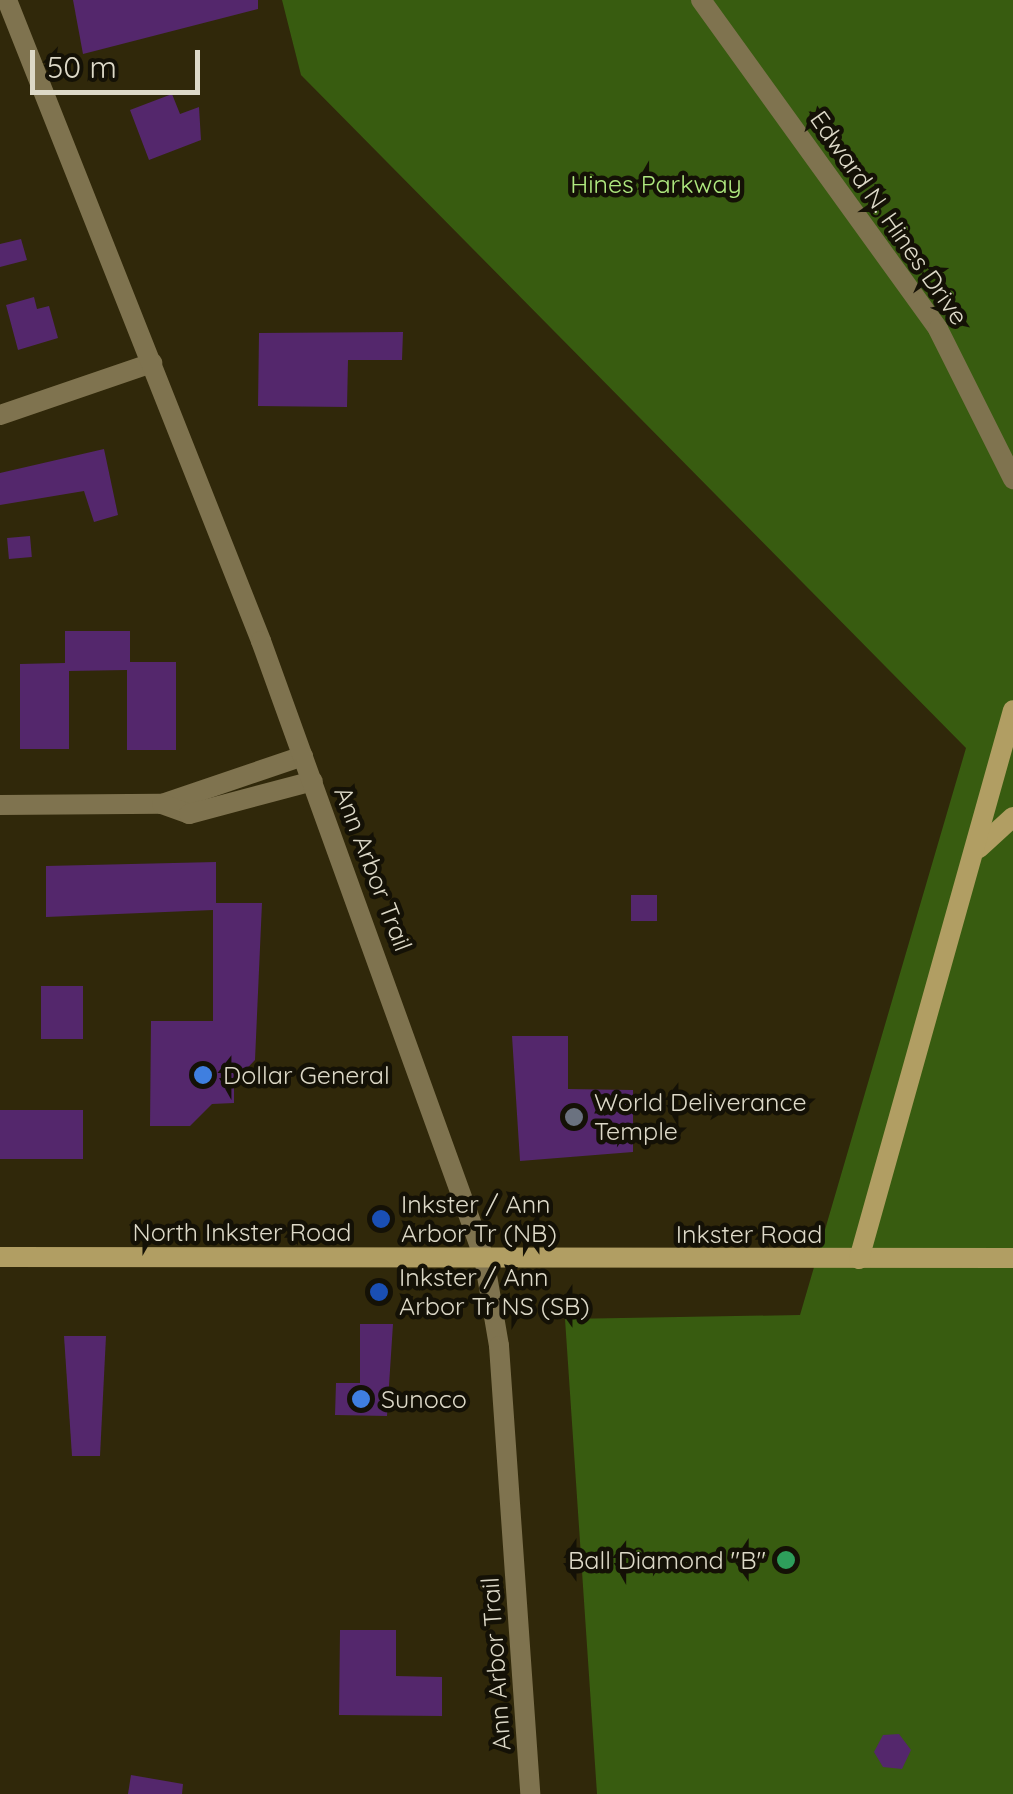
<!DOCTYPE html>
<style>
body{margin:0}
#map{position:relative;width:1013px;height:1794px;overflow:hidden;background:#30280a;font-family:Quicksand,sans-serif}
div>[style]{position:absolute}
.green>*{inset:0;background:#385c10}
.building>*{inset:0;background:#54276c;transform-origin:0 0}
.minor>*{height:20px;margin:-10px;padding:0 10px;transform-origin:10px;border-radius:10px;background:#7f734f}
.tertiary>*{height:20px;margin:-10px;padding:0 10px;transform-origin:10px;border-radius:10px;background:#7f734f}
.secondary>*{height:20px;margin:-10px;padding:0 10px;transform-origin:10px;border-radius:10px;background:#b19e63}
.dots>*{width:28px;height:28px;translate:-50% -50%;box-sizing:border-box;border:5px solid #141106;border-radius:50%}
span{translate:-50% -50%;white-space:nowrap;text-align:center;line-height:1.15;-webkit-text-stroke:9px #141106;paint-order:stroke}
.park-label{font-size:25px;color:#afe97f}
.street-label{font-size:25px;color:#ddd9c8}
.poi-label{font-size:25px;color:#ddd9c8}
.left{translate:0 -50%;text-align:left}
.right{translate:-100% -50%;text-align:right}
.scale{position:absolute;left:30px;top:50px;width:170px;height:45px;box-sizing:border-box;border:5px solid #ddd9c8;border-top:0;padding-left:12px;font-size:30px;line-height:35px;white-space:nowrap;color:#ddd9c8;-webkit-text-stroke:8px #141106;paint-order:stroke}
</style>
<div id="map">
<div class="green">
<div style="clip-path:polygon(282px 0,1013px 0,1013px 1794px,597px 1794px,565px 1319px,800px 1315px,966px 748px,301px 75px)"></div>
</div>
<div class="building">
<div style="clip-path:polygon(73px 0,258px 0,258px 9px,83px 54px)"></div>
<div style="clip-path:polygon(172px 94px,180px 114px,199px 107px,201px 140px,149px 160px,130px 110px)"></div>
<div style="clip-path:polygon(21px 239px,27px 260px,0 267px,0 244px)"></div>
<div style="clip-path:polygon(34px 297px,37px 309px,49px 306px,58px 338px,18px 350px,6px 305px)"></div>
<div style="clip-path:polygon(403px 332px,402px 360px,348px 360px,347px 407px,258px 406px,259px 333px)"></div>
<div style="clip-path:polygon(104px 449px,118px 515px,94px 522px,84px 491px,0 505px,0 473px)"></div>
<div style="left:30px;top:536px;width:21px;height:23px;rotate:85deg"></div>
<div style="clip-path:polygon(65px 631px,130px 631px,130px 662px,176px 662px,176px 750px,127px 750px,127px 670px,69px 671px,69px 749px,20px 749px,20px 664px,65px 663px)"></div>
<div style="clip-path:polygon(216px 862px,216px 903px,262px 903px,255px 1060px,234px 1082px,234px 1103px,212px 1104px,190px 1126px,150px 1126px,151px 1021px,213px 1021px,213px 910px,46px 917px,46px 866px)"></div>
<div style="left:631px;top:895px;width:26px;height:26px"></div>
<div style="left:41px;top:986px;width:42px;height:53px"></div>
<div style="clip-path:polygon(512px 1036px,568px 1036px,568px 1089px,633px 1090px,633px 1152px,520px 1161px)"></div>
<div style="left:0;top:1110px;width:83px;height:49px"></div>
<div style="clip-path:polygon(360px 1324px,393px 1324px,387px 1416px,335px 1415px,336px 1383px,360px 1383px)"></div>
<div style="clip-path:polygon(64px 1336px,106px 1336px,100px 1456px,72px 1456px)"></div>
<div style="clip-path:polygon(340px 1630px,396px 1630px,396px 1676px,442px 1677px,442px 1716px,339px 1715px)"></div>
<div style="clip-path:polygon(899px 1734px,911px 1750px,902px 1769px,883px 1767px,874px 1752px,883px 1735px)"></div>
<div style="clip-path:polygon(131px 1775px,183px 1784px,182px 1794px,128px 1794px)"></div>
</div>
<div class="minor">
<div style="left:0;top:415px;width:161px;rotate:-18.9deg"></div>
<div style="left:162px;top:804px;width:149px;rotate:-18.8deg"></div>
<div style="left:0;top:805px;width:162px;rotate:-0.4deg"></div>
<div style="left:162px;top:804px;width:29px;rotate:20deg"></div>
<div style="left:189px;top:814px;width:128px;rotate:-14.9deg"></div>
</div>
<div class="tertiary">
<div style="left:7px;top:0;width:689px;rotate:68.38deg"></div>
<div style="left:261px;top:641px;width:656px;rotate:70.13deg"></div>
<div style="left:484px;top:1258px;width:89px;rotate:80.3deg"></div>
<div style="left:499px;top:1346px;width:449px;rotate:86deg"></div>
<div style="left:701px;top:0;width:405px;rotate:54.2deg"></div>
<div style="left:938px;top:329px;width:168px;rotate:63.4deg"></div>
</div>
<div class="secondary">
<div style="left:979px;top:848px;width:46px;rotate:-42.4deg"></div>
<div style="left:0;top:1257px;width:1013px;rotate:0.06deg"></div>
<div style="left:859px;top:1259px;width:570px;rotate:-74.33deg"></div>
</div>
<div class="dots">
<div style="left:203px;top:1075px;background:#3f7fe0"></div>
<div style="left:574px;top:1117px;background:#6b7280"></div>
<div style="left:381px;top:1219px;background:#1a4fb4"></div>
<div style="left:379px;top:1292px;background:#1a4fb4"></div>
<div style="left:361px;top:1399px;background:#3f7fe0"></div>
<div style="left:786px;top:1560px;background:#2e9e5b"></div>
</div>
<div class="park-label">
<span style="left:656px;top:184px">Hines Parkway</span>
</div>
<div class="street-label">
<span style="left:889px;top:218px;rotate:55deg">Edward N. Hines Drive</span>
<span style="left:373px;top:869px;rotate:69deg">Ann Arbor Trail</span>
<span style="left:242px;top:1232px">North Inkster Road</span>
<span style="left:749px;top:1234px">Inkster Road</span>
<span style="left:496px;top:1664px;rotate:-94deg">Ann Arbor Trail</span>
</div>
<div class="poi-label">
<span class="left" style="left:223px;top:1075px">Dollar General</span>
<span class="left" style="left:594px;top:1117px">World Deliverance<br>Temple</span>
<span class="left" style="left:401px;top:1219px">Inkster / Ann<br>Arbor Tr (NB)</span>
<span class="left" style="left:399px;top:1292px">Inkster / Ann<br>Arbor Tr NS (SB)</span>
<span class="left" style="left:381px;top:1399px">Sunoco</span>
<span class="right" style="left:766px;top:1560px">Ball Diamond "B"</span>
</div>
<div class="scale">50 m</div>
</div>
